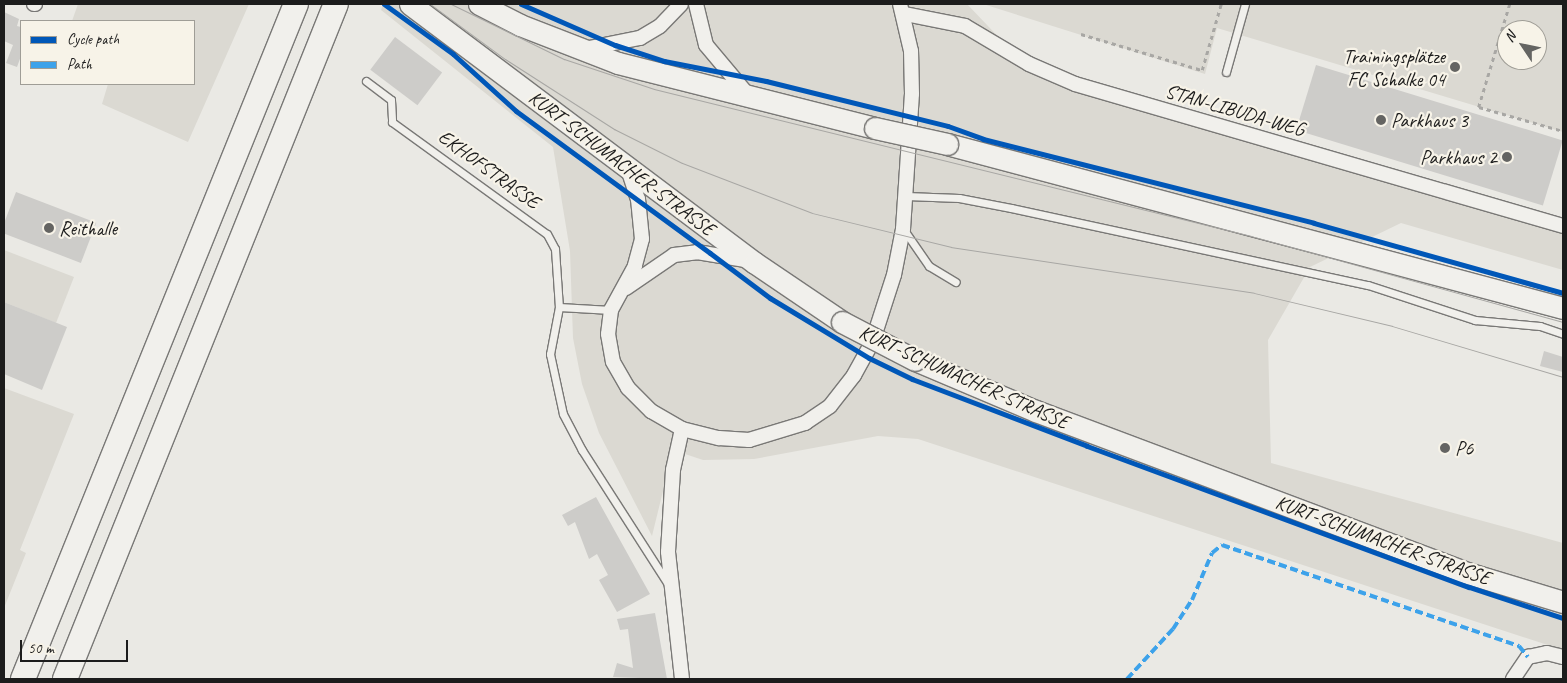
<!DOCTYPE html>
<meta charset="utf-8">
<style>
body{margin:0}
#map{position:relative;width:1567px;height:683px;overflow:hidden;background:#eae9e4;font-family:Caveat,sans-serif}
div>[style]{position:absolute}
.built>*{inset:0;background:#dbd9d2}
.building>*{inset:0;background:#cdccc9;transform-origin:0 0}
.path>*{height:2.5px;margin-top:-1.25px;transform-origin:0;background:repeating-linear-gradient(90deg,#a8a7a4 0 4px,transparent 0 8px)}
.roads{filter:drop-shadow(1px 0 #797876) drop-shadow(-1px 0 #797876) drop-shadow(0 1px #797876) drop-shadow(0 -1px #797876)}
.lane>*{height:7px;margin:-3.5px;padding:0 3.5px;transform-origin:3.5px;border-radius:3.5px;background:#f1f0ec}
.street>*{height:14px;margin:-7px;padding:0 7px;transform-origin:7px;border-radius:7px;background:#f1f0ec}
.primary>*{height:21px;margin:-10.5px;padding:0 10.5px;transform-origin:10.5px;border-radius:10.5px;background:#f1f0ec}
.highway>*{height:24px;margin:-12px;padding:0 12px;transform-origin:12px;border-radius:12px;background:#f1f0ec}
.tram>*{height:1px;margin:-0.5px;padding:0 0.5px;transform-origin:0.5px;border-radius:0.5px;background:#a8a7a4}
.bridges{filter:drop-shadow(1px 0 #797876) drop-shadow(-1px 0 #797876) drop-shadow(0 1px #797876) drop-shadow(0 -1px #797876)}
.primary-bridge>*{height:21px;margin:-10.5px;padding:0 10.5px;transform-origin:10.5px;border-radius:10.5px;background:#f1f0ec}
.quiet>*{height:4px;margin-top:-2px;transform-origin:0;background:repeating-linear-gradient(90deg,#3da2ea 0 8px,transparent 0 12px)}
.cycleway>*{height:5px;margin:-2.5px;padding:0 2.5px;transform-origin:2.5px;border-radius:2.5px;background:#0057b8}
.dots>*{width:14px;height:14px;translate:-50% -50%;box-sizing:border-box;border:2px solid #f7f3e8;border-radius:50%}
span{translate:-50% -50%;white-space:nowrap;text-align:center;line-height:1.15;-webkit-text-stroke:4.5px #f7f3e8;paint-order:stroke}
.poi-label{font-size:20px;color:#1c1c1c}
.right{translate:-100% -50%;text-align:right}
.left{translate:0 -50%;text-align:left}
.street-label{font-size:20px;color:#1c1c1c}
.frame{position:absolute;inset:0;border:5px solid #1c1c1c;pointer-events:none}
.legend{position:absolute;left:20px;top:20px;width:175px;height:65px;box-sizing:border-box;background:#f7f3e8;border:1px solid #9f9d96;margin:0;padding:6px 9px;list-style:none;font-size:15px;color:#1c1c1c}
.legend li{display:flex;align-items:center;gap:10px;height:25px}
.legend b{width:25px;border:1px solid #9f9d96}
.north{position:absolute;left:1497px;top:20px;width:50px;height:50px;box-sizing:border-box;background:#f7f3e8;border:1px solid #9f9d96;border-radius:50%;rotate:304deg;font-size:14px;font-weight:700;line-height:20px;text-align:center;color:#1c1c1c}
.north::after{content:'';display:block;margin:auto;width:18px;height:22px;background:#646462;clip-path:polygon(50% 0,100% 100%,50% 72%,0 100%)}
.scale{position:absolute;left:20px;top:640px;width:108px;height:22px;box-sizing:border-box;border:2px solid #1c1c1c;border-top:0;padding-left:6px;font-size:15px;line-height:18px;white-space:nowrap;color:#1c1c1c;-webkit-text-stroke:4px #f7f3e8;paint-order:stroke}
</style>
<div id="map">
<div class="built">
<div style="clip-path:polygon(78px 4px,249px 4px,188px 142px,102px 104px,108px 84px,194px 84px,194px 21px,72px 21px)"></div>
<div style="clip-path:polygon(383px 4px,967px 4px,1007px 46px,1049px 76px,1563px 228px,1563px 270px,1401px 223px,1310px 267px,1268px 340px,1271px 463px,1563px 543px,1563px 650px,918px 439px,878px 436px,754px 459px,703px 460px,673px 450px,652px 536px,599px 433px,582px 384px,573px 338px,570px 251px,553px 147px,381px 10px)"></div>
<div style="clip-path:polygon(evenodd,983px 4px,1563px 4px,1563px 132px,1217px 28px,1205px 74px,983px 4px,1507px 30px,1537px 30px,1537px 60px,1507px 60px,1507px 30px)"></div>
<div style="clip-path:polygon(4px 250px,74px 277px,56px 323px,4px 302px)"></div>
<div style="clip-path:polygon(4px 388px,74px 414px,20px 550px,26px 553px,4px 608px)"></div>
</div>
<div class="building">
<div style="clip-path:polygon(4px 12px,19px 19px,17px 26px,21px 27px,21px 56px,17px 67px,6px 63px,13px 45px,4px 41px)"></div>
<div style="left:395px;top:37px;width:59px;height:41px;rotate:37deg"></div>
<div style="left:1316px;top:65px;width:258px;height:68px;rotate:17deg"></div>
<div style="left:16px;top:192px;width:86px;height:43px;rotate:21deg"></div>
<div style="clip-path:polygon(4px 302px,67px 327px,42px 390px,4px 374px)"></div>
<div style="clip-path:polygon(1544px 351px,1563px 357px,1563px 372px,1540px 366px)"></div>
<div style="clip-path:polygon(596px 497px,650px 594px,617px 612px,599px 580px,608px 575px,597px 554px,589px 559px,575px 522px,568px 526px,562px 515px)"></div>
<div style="clip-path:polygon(655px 613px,667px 679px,613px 677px,617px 663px,633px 668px,628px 629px,620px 630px,617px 619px)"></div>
</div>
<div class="path">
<div style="left:1510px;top:4px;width:108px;rotate:106.8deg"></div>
<div style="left:1479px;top:107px;width:87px;rotate:15.9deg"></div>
<div style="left:1081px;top:34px;width:126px;rotate:16.6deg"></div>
<div style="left:1202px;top:70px;width:69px;rotate:-73.9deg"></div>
</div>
<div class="roads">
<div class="lane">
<div style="left:1226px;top:72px;width:71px;rotate:-74.4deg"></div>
<div style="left:366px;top:81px;width:31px;rotate:37deg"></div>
<div style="left:391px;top:100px;width:22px;rotate:87deg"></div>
<div style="left:392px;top:122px;width:191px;rotate:35.9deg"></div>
<div style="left:547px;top:234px;width:17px;rotate:62deg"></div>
<div style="left:555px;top:249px;width:58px;rotate:86.1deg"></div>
<div style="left:559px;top:307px;width:52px;rotate:3.3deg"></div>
<div style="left:906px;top:196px;width:53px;rotate:2.2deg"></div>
<div style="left:959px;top:198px;width:53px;rotate:10.9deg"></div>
<div style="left:1011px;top:208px;width:365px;rotate:12.2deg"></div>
<div style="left:1368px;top:285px;width:113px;rotate:18.1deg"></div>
<div style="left:1475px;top:320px;width:65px;rotate:5.3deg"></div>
<div style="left:1540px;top:326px;width:24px;rotate:19deg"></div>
<div style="left:904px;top:230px;width:44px;rotate:55.2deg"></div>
<div style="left:929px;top:266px;width:31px;rotate:31deg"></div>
<div style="left:559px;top:307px;width:48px;rotate:100.8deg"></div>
<div style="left:550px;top:354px;width:61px;rotate:77.8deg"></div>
<div style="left:563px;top:414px;width:41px;rotate:62.2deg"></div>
<div style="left:582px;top:450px;width:159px;rotate:57.3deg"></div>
</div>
<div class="street">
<div style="left:34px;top:4px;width:1px"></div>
<div style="left:696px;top:4px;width:42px;rotate:76.3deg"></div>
<div style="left:706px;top:45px;width:65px;rotate:50deg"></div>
<div style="left:905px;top:14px;width:61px;rotate:11.3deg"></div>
<div style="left:965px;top:26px;width:74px;rotate:30.7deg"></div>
<div style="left:1029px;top:64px;width:50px;rotate:23.5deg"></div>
<div style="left:1075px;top:84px;width:508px;rotate:16.22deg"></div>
<div style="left:589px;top:48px;width:52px;rotate:-11.1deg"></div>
<div style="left:640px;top:38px;width:23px;rotate:-31deg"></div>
<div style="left:660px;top:26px;width:30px;rotate:-46deg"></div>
<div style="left:628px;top:169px;width:32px;rotate:72deg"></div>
<div style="left:638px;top:199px;width:40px;rotate:84.3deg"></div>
<div style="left:642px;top:239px;width:28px;rotate:105deg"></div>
<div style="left:635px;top:266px;width:50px;rotate:118.6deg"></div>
<div style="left:611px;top:310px;width:24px;rotate:97deg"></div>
<div style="left:608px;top:334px;width:28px;rotate:80deg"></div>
<div style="left:613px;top:362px;width:30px;rotate:60deg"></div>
<div style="left:628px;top:388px;width:33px;rotate:45deg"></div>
<div style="left:651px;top:411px;width:36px;rotate:30deg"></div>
<div style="left:682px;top:429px;width:38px;rotate:14deg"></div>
<div style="left:719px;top:438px;width:30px;rotate:4deg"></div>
<div style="left:749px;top:440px;width:59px;rotate:-16.9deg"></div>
<div style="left:805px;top:423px;width:30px;rotate:-34deg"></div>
<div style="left:830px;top:406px;width:39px;rotate:-52deg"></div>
<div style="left:854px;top:375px;width:37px;rotate:-61deg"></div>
<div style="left:872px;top:343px;width:71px;rotate:-72.1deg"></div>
<div style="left:894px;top:275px;width:47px;rotate:-78.9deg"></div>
<div style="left:903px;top:229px;width:135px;rotate:-86.2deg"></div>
<div style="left:912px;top:94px;width:43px;rotate:-91.3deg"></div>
<div style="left:911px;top:51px;width:48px;rotate:-103.2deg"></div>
<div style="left:626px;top:288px;width:58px;rotate:-34.5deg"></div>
<div style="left:674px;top:255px;width:23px;rotate:-7deg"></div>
<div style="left:697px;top:252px;width:49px;rotate:9.5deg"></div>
<div style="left:682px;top:429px;width:42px;rotate:102.4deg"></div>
<div style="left:673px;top:470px;width:82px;rotate:93.5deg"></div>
<div style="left:668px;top:552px;width:128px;rotate:83.7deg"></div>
<div style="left:1513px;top:679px;width:27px;rotate:-56deg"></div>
<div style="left:1528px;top:657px;width:19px;rotate:-12deg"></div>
<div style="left:1547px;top:653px;width:16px;rotate:14deg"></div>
</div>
<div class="primary">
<div style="left:410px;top:4px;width:431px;rotate:36.9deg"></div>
<div style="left:755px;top:263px;width:105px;rotate:34.1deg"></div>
<div style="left:479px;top:4px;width:46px;rotate:27.1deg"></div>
<div style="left:520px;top:25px;width:105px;rotate:21.2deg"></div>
<div style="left:618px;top:63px;width:265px;rotate:14.2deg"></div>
<div style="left:947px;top:144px;width:637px;rotate:14.91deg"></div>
<div style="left:915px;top:360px;width:131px;rotate:22.9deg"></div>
<div style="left:1036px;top:411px;width:454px;rotate:20.6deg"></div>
<div style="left:1461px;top:571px;width:107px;rotate:16.9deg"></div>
</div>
<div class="highway">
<div style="left:23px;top:679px;width:728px;rotate:-67.98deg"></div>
<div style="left:65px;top:679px;width:727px;rotate:-68.13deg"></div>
</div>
</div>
<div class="tram">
<div style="left:430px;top:4px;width:93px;rotate:36.3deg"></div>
<div style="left:505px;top:59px;width:130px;rotate:32.7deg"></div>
<div style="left:614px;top:129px;width:76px;rotate:26.6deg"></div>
<div style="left:682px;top:163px;width:139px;rotate:21deg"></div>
<div style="left:812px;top:213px;width:143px;rotate:13.7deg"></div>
<div style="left:951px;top:247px;width:306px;rotate:8.6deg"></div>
<div style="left:1254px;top:293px;width:142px;rotate:13.4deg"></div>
<div style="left:1392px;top:326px;width:178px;rotate:16.6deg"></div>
<div style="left:451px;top:4px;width:126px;rotate:26deg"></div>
<div style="left:564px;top:59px;width:95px;rotate:18.4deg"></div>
<div style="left:654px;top:89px;width:615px;rotate:13.83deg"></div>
<div style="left:1251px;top:236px;width:324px;rotate:15.4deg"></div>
</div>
<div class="bridges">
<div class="primary-bridge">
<div style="left:875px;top:128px;width:74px;rotate:12.5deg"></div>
<div style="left:842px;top:322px;width:82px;rotate:27.5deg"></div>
</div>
</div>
<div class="quiet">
<div style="left:1127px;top:679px;width:68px;rotate:-47.4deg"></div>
<div style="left:1173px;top:629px;width:35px;rotate:-57deg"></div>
<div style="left:1192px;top:600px;width:51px;rotate:-66.9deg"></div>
<div style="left:1212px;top:553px;width:13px;rotate:-39deg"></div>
<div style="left:1222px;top:545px;width:314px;rotate:18.8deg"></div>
<div style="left:1519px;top:646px;width:14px;rotate:51deg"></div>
</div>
<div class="cycleway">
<div style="left:384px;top:4px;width:85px;rotate:35.9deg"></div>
<div style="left:453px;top:54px;width:85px;rotate:42.1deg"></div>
<div style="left:516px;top:111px;width:240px;rotate:36.2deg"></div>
<div style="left:710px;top:253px;width:75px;rotate:36.9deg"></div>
<div style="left:770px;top:298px;width:116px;rotate:31.2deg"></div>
<div style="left:869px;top:358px;width:48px;rotate:26deg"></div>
<div style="left:912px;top:379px;width:187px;rotate:20.9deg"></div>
<div style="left:1087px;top:446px;width:407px;rotate:20.3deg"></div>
<div style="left:1469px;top:587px;width:99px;rotate:18.3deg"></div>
<div style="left:521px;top:4px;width:103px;rotate:23.6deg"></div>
<div style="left:615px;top:45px;width:52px;rotate:18.1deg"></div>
<div style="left:664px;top:61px;width:104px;rotate:11.1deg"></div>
<div style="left:766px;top:81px;width:187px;rotate:13.9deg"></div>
<div style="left:948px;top:126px;width:37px;rotate:20deg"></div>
<div style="left:983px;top:139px;width:341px;rotate:14.2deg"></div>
<div style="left:1314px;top:223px;width:259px;rotate:15.7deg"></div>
</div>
<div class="dots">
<div style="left:1455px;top:67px;background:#646462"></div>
<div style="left:1381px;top:120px;background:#646462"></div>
<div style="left:1507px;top:157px;background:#646462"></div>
<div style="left:49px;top:228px;background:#646462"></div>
<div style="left:1445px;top:448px;background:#646462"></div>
</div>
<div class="poi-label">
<span class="right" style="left:1445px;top:68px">Trainingsplätze<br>FC Schalke 04</span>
<span class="left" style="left:1391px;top:120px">Parkhaus 3</span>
<span class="right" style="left:1497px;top:157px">Parkhaus 2</span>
<span class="left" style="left:59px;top:228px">Reithalle</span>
<span class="left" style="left:1455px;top:448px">P6</span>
</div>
<div class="street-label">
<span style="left:1235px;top:110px;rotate:16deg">STAN-LIBUDA-WEG</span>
<span style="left:622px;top:163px;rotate:37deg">KURT-SCHUMACHER-STRASSE</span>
<span style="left:489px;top:169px;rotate:36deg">EKHOFSTRASSE</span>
<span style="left:964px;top:377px;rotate:24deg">KURT-SCHUMACHER-STRASSE</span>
<span style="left:1383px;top:540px;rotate:20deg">KURT-SCHUMACHER-STRASSE</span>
</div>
<div class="frame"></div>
<ul class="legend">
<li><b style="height:6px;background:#0057b8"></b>Cycle path</li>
<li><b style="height:6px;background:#3da2ea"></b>Path</li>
</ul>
<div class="north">N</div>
<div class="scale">50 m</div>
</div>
